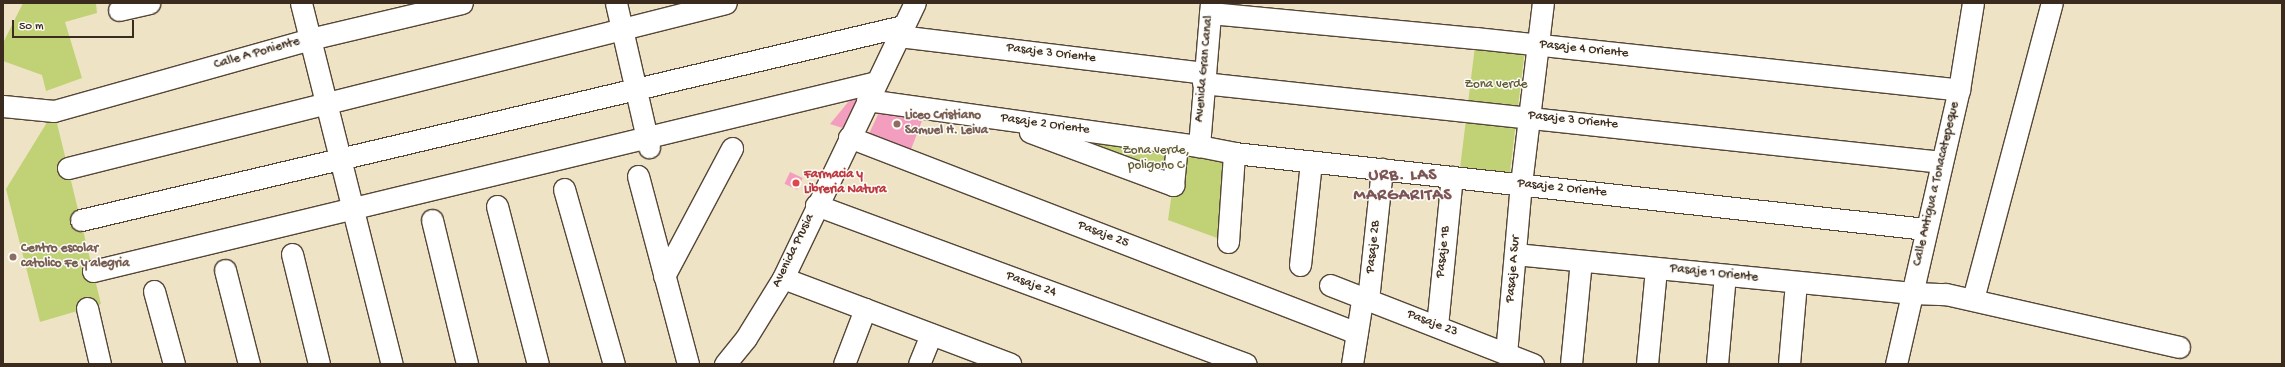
<!DOCTYPE html>
<style>
body{margin:0}
#map{position:relative;width:2285px;height:367px;overflow:hidden;background:#eee3c5;font-family:"Gochi Hand",sans-serif}
div>[style]{position:absolute}
.green>*{inset:0;background:#c0d275;transform-origin:0 0}
.building>*{inset:0;background:#f49ebf;transform-origin:0 0}
.roads{filter:drop-shadow(1px 0 #564637) drop-shadow(-1px 0 #564637) drop-shadow(0 1px #564637) drop-shadow(0 -1px #564637)}
.minor>*{height:21px;margin:-10.5px;padding:0 10.5px;transform-origin:10.5px;border-radius:10.5px;background:#fff}
.dots>*{width:11px;height:11px;translate:-50% -50%;box-sizing:border-box;border:2px solid #fdfcf7;border-radius:50%}
span{translate:-50% -50%;white-space:nowrap;text-align:center;line-height:1.15;-webkit-text-stroke:3px #fdfcf7;paint-order:stroke}
.street-label{font-size:13px;color:#3b2a1e}
.park-label{font-size:13px;color:#635c38}
.education-label{font-size:13px;color:#785e54;font-weight:700}
.left{translate:0 -50%;text-align:left}
.health-label{font-size:13px;color:#be3a42;font-weight:700}
.district-label{font-size:17px;color:#7c5356;font-weight:700;letter-spacing:1px}
.frame{position:absolute;inset:0;border:4px solid #3b2a1e;pointer-events:none}
.scale{position:absolute;left:12px;top:20px;width:122px;height:18px;box-sizing:border-box;border:2px solid #3b2a1e;border-top:0;padding-left:5px;font-size:12px;line-height:14px;white-space:nowrap;color:#3b2a1e;-webkit-text-stroke:3px #fdfcf7;paint-order:stroke}
</style>
<div id="map">
<div class="green">
<div style="clip-path:polygon(23px 3px,96px 3px,97px 13px,65px 22px,82px 78px,46px 91px,42px 75px,3px 61px,3px 43px)"></div>
<div style="left:1476px;top:38px;width:50px;height:141px;rotate:7deg"></div>
<div style="clip-path:polygon(54px 111px,101px 304px,40px 322px,6px 189px)"></div>
<div style="clip-path:polygon(994px 118px,1234px 153px,1228px 242px,1168px 220px,1173px 185px)"></div>
</div>
<div class="building">
<div style="clip-path:polygon(871px 88px,852px 131px,830px 124px,849px 101px)"></div>
<div style="clip-path:polygon(881px 108px,925px 113px,910px 152px,868px 136px)"></div>
<div style="left:790px;top:172px;width:14px;height:13px;rotate:25deg"></div>
</div>
<div class="roads">
<div class="minor">
<div style="left:301px;top:3px;width:372px;rotate:75.9deg"></div>
<div style="left:616px;top:3px;width:148px;rotate:77.1deg"></div>
<div style="left:1211px;top:3px;width:144px;rotate:94.8deg"></div>
<div style="left:1199px;top:146px;width:36px;rotate:11deg"></div>
<div style="left:1234px;top:153px;width:696px;rotate:6.27deg"></div>
<div style="left:119px;top:10px;width:31px;rotate:-13deg"></div>
<div style="left:1210px;top:13px;width:267px;rotate:5.4deg"></div>
<div style="left:1476px;top:38px;width:486px;rotate:6.1deg"></div>
<div style="left:899px;top:36px;width:307px;rotate:6.9deg"></div>
<div style="left:1203px;top:83px;width:743px;rotate:6.1deg"></div>
<div style="left:867px;top:100px;width:335px;rotate:7.9deg"></div>
<div style="left:3px;top:106px;width:51px;rotate:5.6deg"></div>
<div style="left:54px;top:111px;width:266px;rotate:-15.7deg"></div>
<div style="left:310px;top:39px;width:156px;rotate:-13.3deg"></div>
<div style="left:1030px;top:132px;width:153px;rotate:20.3deg"></div>
<div style="left:1173px;top:185px;width:41px;rotate:-84.4deg"></div>
<div style="left:849px;top:137px;width:544px;rotate:21.1deg"></div>
<div style="left:68px;top:168px;width:678px;rotate:-14.08deg"></div>
<div style="left:638px;top:176px;width:195px;rotate:75.1deg"></div>
<div style="left:564px;top:189px;width:182px;rotate:74.1deg"></div>
<div style="left:816px;top:205px;width:458px;rotate:20.3deg"></div>
<div style="left:497px;top:206px;width:163px;rotate:75.5deg"></div>
<div style="left:81px;top:220px;width:845px;rotate:-13.28deg"></div>
<div style="left:432px;top:220px;width:148px;rotate:76.3deg"></div>
<div style="left:1228px;top:242px;width:89px;rotate:-86.1deg"></div>
<div style="left:292px;top:254px;width:113px;rotate:76.2deg"></div>
<div style="left:1515px;top:254px;width:399px;rotate:5.6deg"></div>
<div style="left:1912px;top:293px;width:34px;rotate:2deg"></div>
<div style="left:1946px;top:294px;width:239px;rotate:12.8deg"></div>
<div style="left:1300px;top:265px;width:104px;rotate:-83.9deg"></div>
<div style="left:225px;top:270px;width:97px;rotate:75.7deg"></div>
<div style="left:93px;top:271px;width:805px;rotate:-13.57deg"></div>
<div style="left:664px;top:276px;width:145px;rotate:-62deg"></div>
<div style="left:783px;top:278px;width:243px;rotate:20.7deg"></div>
<div style="left:1330px;top:285px;width:218px;rotate:21.3deg"></div>
<div style="left:154px;top:291px;width:76px;rotate:74.7deg"></div>
<div style="left:1973px;top:299px;width:306px;rotate:-75.1deg"></div>
<div style="left:1368px;top:300px;width:132px;rotate:-83.9deg"></div>
<div style="left:87px;top:308px;width:57px;rotate:76.9deg"></div>
<div style="left:1437px;top:326px;width:150px;rotate:-84.3deg"></div>
<div style="left:1506px;top:354px;width:171px;rotate:-85deg"></div>
<div style="left:1521px;top:184px;width:182px;rotate:-83.1deg"></div>
<div style="left:725px;top:364px;width:33px;rotate:-51deg"></div>
<div style="left:746px;top:338px;width:70px;rotate:-58.3deg"></div>
<div style="left:783px;top:278px;width:305px;rotate:-64.4deg"></div>
<div style="left:844px;top:364px;width:59px;rotate:-69.1deg"></div>
<div style="left:919px;top:364px;width:32px;rotate:-68deg"></div>
<div style="left:1352px;top:364px;width:58px;rotate:-81deg"></div>
<div style="left:1571px;top:364px;width:103px;rotate:-84.5deg"></div>
<div style="left:1647px;top:364px;width:96px;rotate:-84.6deg"></div>
<div style="left:1717px;top:364px;width:89px;rotate:-84.9deg"></div>
<div style="left:1789px;top:364px;width:82px;rotate:-85.1deg"></div>
<div style="left:1896px;top:364px;width:281px;rotate:-77.1deg"></div>
<div style="left:1959px;top:90px;width:88px;rotate:-80.9deg"></div>
</div>
</div>
<div class="dots">
<div style="left:897px;top:124px;background:#8d6e63"></div>
<div style="left:796px;top:183px;background:#e0444e"></div>
<div style="left:13px;top:257px;background:#8d6e63"></div>
</div>
<div class="street-label">
<span style="left:1584px;top:50px;rotate:6deg">Pasaje 4 Oriente</span>
<span style="left:257px;top:54px;rotate:-16deg">Calle A Poniente</span>
<span style="left:1051px;top:54px;rotate:7deg">Pasaje 3 Oriente</span>
<span style="left:1205px;top:69px;rotate:-85deg">Avenida Gran Canal</span>
<span style="left:1573px;top:121px;rotate:6deg">Pasaje 3 Oriente</span>
<span style="left:1045px;top:125px;rotate:8deg">Pasaje 2 Oriente</span>
<span style="left:1937px;top:184px;rotate:-77deg">Calle Antigua a Tonacatepeque</span>
<span style="left:1562px;top:189px;rotate:6deg">Pasaje 2 Oriente</span>
<span style="left:1103px;top:235px;rotate:21deg">Pasaje 25</span>
<span style="left:1374px;top:247px;rotate:-84deg">Pasaje 2B</span>
<span style="left:794px;top:251px;rotate:-64deg">Avenida Prusia</span>
<span style="left:1444px;top:252px;rotate:-84deg">Pasaje 1B</span>
<span style="left:1514px;top:269px;rotate:-85deg">Pasaje A Sur</span>
<span style="left:1714px;top:274px;rotate:6deg">Pasaje 1 Oriente</span>
<span style="left:1031px;top:285px;rotate:20deg">Pasaje 24</span>
<span style="left:1432px;top:324px;rotate:21deg">Pasaje 23</span>
</div>
<div class="park-label">
<span style="left:1496px;top:85px">Zona verde</span>
<span style="left:1156px;top:159px">Zona verde,<br>poligono C</span>
</div>
<div class="education-label">
<span class="left" style="left:905px;top:124px">Liceo Cristiano<br>Samuel H. Leiva</span>
<span class="left" style="left:21px;top:257px">Centro escolar<br>catolico Fe y alegria</span>
</div>
<div class="health-label">
<span class="left" style="left:804px;top:183px">Farmacia y<br>Libreria Natura</span>
</div>
<div class="district-label">
<span style="left:1403px;top:187px">URB. LAS<br>MARGARITAS</span>
</div>
<div class="frame"></div>
<div class="scale">50 m</div>
</div>
